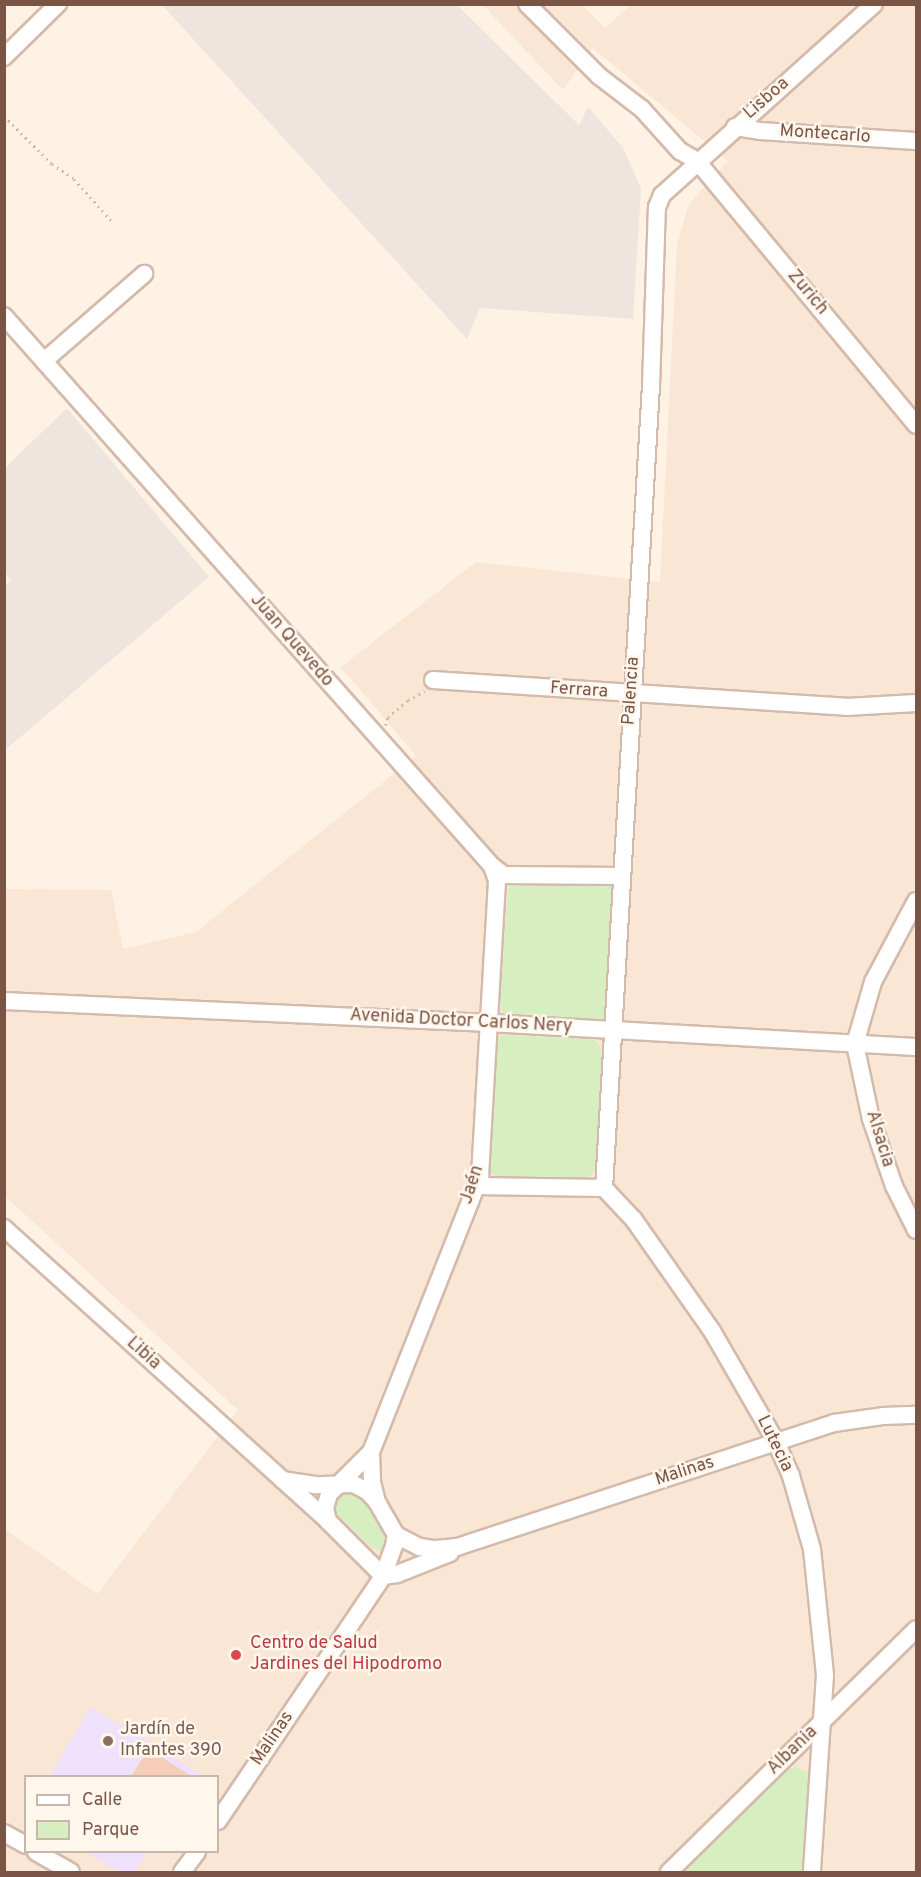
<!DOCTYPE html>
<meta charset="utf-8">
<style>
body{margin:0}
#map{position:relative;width:921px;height:1877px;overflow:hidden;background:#fef2e4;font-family:Overpass,sans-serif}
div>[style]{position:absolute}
.residential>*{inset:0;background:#f9e6d4}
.industrial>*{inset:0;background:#eee5de}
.education>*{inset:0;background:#efe0fb}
.green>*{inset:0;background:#d6eec0}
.building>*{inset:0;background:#f6cdb9}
.path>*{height:3px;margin-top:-1.5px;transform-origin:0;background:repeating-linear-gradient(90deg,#dcb09b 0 1.5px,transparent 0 6px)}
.roads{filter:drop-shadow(2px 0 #d4baab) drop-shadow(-2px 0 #d4baab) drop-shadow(0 2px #d4baab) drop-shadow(0 -2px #d4baab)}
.street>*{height:16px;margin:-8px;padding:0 8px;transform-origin:8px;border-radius:8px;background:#fff}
.dots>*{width:16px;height:16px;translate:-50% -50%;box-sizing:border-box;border:3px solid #fff6ec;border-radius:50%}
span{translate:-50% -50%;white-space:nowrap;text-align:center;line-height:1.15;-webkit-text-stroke:5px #fff6ec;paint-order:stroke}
.street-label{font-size:18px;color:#7a5546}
.health-label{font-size:18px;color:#be3a42}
.left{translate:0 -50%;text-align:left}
.education-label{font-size:18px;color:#785e54}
.frame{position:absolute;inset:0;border:6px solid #7a5546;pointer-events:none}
.legend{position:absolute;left:24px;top:1775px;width:195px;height:78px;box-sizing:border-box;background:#fff6ec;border:2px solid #cab6aa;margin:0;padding:8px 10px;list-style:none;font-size:18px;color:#7a5546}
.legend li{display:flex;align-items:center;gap:12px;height:30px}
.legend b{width:30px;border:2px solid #cab6aa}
</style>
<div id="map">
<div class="residential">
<div style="clip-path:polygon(evenodd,483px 5px,582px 5px,605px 28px,631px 5px,916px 5px,916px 1872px,5px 1872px,4px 1528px,97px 1594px,238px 1410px,5px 1196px,5px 889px,111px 890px,123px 949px,196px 932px,416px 756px,341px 667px,476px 562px,660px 582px,677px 245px,689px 204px,728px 161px,593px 48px,563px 90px,483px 5px,26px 1776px,218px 1776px,218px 1852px,26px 1852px,26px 1776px)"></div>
</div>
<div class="industrial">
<div style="clip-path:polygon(162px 5px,457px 5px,579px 125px,588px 107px,623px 148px,641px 188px,633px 319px,480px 308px,467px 339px)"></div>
<div style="clip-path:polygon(67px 408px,209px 577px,5px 750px,4px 586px,11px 580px,5px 572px,5px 468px)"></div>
</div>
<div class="education">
<div style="clip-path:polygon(91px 1707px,204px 1776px,55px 1776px,51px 1774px)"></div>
<div style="clip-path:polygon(86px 1852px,148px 1852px,135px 1872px,120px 1872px)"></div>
</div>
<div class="green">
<div style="clip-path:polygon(509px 881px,611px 883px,614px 894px,607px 1012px,603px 1020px,503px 1013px,499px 1000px)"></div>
<div style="clip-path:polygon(503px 1035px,592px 1039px,598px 1043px,601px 1049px,602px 1093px,599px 1158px,596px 1169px,586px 1181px,502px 1180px,491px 1173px,489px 1166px,493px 1044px,496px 1039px)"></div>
<div style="clip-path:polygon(340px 1488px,359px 1495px,369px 1506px,388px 1535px,387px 1548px,382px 1551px,372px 1548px,331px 1508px)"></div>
<div style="clip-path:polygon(796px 1767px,807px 1772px,811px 1782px,805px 1872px,683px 1872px,787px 1770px)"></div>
</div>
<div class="building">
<div style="clip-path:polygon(149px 1749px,191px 1776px,131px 1776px)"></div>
</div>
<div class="path">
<div style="left:4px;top:116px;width:68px;rotate:45deg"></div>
<div style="left:52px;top:164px;width:27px;rotate:34deg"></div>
<div style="left:74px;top:179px;width:59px;rotate:48.4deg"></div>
<div style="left:385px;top:725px;width:9px;rotate:-69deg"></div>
<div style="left:388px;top:717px;width:26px;rotate:-40deg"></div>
<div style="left:408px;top:700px;width:19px;rotate:-28deg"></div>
</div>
<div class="roads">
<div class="street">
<div style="left:527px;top:4px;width:102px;rotate:45deg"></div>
<div style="left:599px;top:76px;width:54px;rotate:37.5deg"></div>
<div style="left:642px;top:109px;width:57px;rotate:47.9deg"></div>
<div style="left:680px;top:151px;width:20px;rotate:30deg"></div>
<div style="left:697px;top:161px;width:343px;rotate:50.3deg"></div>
<div style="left:4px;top:57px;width:76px;rotate:-44.5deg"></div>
<div style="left:735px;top:127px;width:25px;rotate:9deg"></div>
<div style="left:760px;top:131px;width:156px;rotate:3.7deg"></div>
<div style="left:4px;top:316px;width:735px;rotate:48.42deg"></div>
<div style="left:492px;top:866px;width:15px;rotate:37deg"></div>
<div style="left:504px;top:875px;width:117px;rotate:0.5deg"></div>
<div style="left:44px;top:361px;width:133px;rotate:-41deg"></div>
<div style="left:433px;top:680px;width:414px;rotate:3.7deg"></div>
<div style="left:846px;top:707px;width:70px;rotate:-3.3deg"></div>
<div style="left:916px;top:901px;width:92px;rotate:118deg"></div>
<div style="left:873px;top:982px;width:65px;rotate:106.2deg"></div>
<div style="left:855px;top:1044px;width:77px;rotate:78deg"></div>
<div style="left:871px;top:1119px;width:71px;rotate:71.1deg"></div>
<div style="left:894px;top:1186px;width:49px;rotate:63.4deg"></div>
<div style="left:4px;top:1001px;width:484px;rotate:2.6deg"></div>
<div style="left:488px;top:1023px;width:429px;rotate:3.2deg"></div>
<div style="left:476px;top:1186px;width:128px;rotate:0.9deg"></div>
<div style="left:604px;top:1188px;width:44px;rotate:46.8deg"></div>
<div style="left:634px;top:1220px;width:136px;rotate:54.9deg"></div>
<div style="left:712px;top:1331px;width:128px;rotate:60deg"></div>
<div style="left:776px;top:1442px;width:37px;rotate:66deg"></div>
<div style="left:791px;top:1476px;width:76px;rotate:74deg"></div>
<div style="left:812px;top:1549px;width:127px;rotate:84.1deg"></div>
<div style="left:825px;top:1675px;width:197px;rotate:93.8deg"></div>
<div style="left:604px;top:1188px;width:803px;rotate:-86.65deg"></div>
<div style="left:651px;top:386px;width:179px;rotate:-88.1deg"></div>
<div style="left:657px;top:207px;width:13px;rotate:-67deg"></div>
<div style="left:662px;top:195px;width:285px;rotate:-42deg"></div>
<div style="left:4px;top:1228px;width:437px;rotate:42.1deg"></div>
<div style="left:328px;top:1521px;width:78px;rotate:45deg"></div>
<div style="left:371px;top:1452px;width:30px;rotate:88deg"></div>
<div style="left:372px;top:1482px;width:21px;rotate:76deg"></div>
<div style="left:328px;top:1521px;width:13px;rotate:-103deg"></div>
<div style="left:325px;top:1508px;width:15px;rotate:-74deg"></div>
<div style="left:329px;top:1494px;width:59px;rotate:-45deg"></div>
<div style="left:371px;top:1452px;width:297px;rotate:-68.4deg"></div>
<div style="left:480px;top:1176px;width:296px;rotate:-86.7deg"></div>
<div style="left:497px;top:880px;width:15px;rotate:-110deg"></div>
<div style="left:396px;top:1535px;width:27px;rotate:27deg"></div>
<div style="left:420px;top:1547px;width:15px;rotate:8deg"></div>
<div style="left:435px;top:1549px;width:22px;rotate:-5deg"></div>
<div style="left:457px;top:1547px;width:397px;rotate:-18.2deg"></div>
<div style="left:834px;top:1423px;width:49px;rotate:-8.1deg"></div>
<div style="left:883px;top:1416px;width:33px;rotate:-2deg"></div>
<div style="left:383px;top:1576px;width:14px;rotate:-8deg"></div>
<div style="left:397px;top:1574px;width:57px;rotate:-21.6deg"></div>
<div style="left:218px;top:1821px;width:295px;rotate:-56deg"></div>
<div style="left:383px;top:1576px;width:32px;rotate:-70deg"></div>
<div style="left:394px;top:1546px;width:11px;rotate:-80deg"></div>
<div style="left:396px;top:1535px;width:38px;rotate:-120deg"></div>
<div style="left:377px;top:1502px;width:15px;rotate:-132deg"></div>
<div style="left:367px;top:1491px;width:16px;rotate:-153deg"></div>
<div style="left:353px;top:1484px;width:38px;rotate:178deg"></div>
<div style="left:315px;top:1485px;width:33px;rotate:-171deg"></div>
<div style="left:4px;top:1833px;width:25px;rotate:29deg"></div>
<div style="left:36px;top:1852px;width:40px;rotate:29.7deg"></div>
<div style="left:182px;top:1872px;width:25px;rotate:-53deg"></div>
<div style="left:669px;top:1872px;width:346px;rotate:-44.5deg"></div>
</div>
</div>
<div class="dots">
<div style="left:236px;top:1655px;background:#e0444e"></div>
<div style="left:108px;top:1741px;background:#8d6e63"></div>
</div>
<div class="street-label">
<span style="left:767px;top:99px;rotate:-41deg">Lisboa</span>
<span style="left:825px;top:135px;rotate:4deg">Montecarlo</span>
<span style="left:807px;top:293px;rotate:50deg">Zurich</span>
<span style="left:291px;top:641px;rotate:49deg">Juan Quevedo</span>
<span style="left:579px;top:691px;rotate:4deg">Ferrara</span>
<span style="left:632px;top:691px;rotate:-86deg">Palencia</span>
<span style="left:461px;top:1022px;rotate:3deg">Avenida Doctor Carlos Nery</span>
<span style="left:879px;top:1139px;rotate:73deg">Alsacia</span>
<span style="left:473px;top:1185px;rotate:-72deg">Jaén</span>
<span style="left:143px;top:1354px;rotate:42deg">Libia</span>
<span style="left:774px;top:1444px;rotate:64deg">Lutecia</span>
<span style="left:685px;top:1472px;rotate:-18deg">Malinas</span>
<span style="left:273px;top:1739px;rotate:-56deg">Malinas</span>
<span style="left:793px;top:1751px;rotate:-44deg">Albania</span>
</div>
<div class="health-label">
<span class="left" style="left:250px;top:1655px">Centro de Salud<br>Jardines del Hipodromo</span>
</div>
<div class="education-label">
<span class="left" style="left:120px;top:1741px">Jardín de<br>Infantes 390</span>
</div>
<div class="frame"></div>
<ul class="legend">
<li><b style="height:8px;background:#fff"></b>Calle</li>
<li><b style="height:16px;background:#d6eec0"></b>Parque</li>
</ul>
</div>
